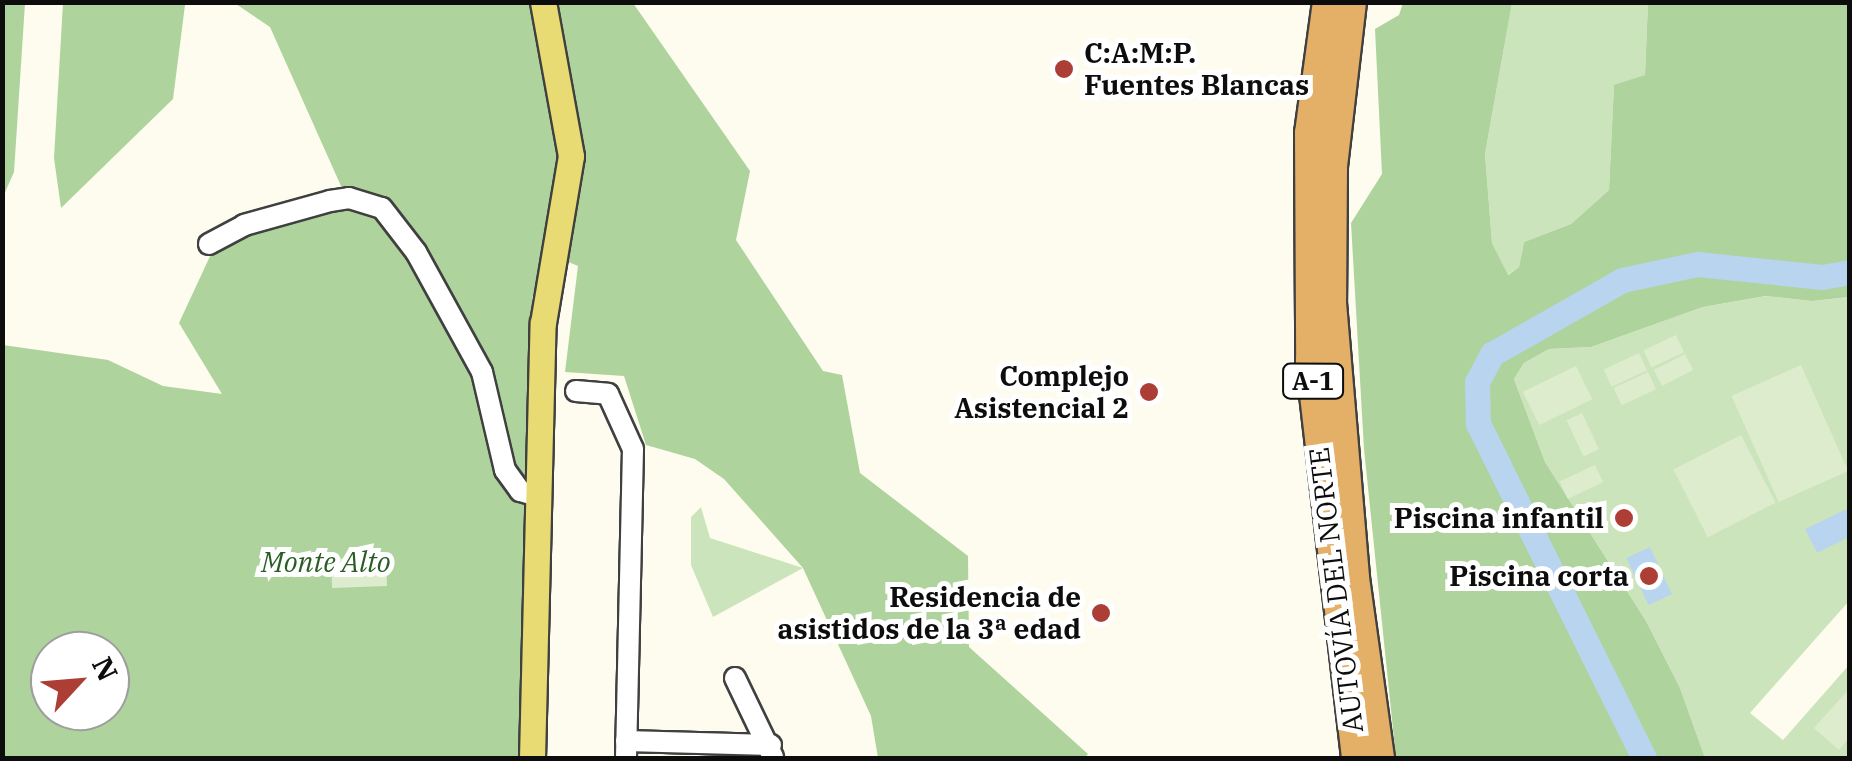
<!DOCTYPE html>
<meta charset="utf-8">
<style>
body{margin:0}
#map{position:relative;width:1852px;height:761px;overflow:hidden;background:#fdfcee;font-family:"IBM Plex Serif",serif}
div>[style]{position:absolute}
.green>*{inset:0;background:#cce4bc}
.forest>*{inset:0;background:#aed39d}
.pitch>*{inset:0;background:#ddeccd;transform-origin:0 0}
.water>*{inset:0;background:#b9d4ef;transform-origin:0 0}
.river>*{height:25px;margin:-12.5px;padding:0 12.5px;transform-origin:12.5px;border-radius:12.5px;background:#b9d4ef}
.roads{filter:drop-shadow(2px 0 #404040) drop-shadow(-2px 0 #404040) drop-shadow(0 2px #404040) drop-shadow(0 -2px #404040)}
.minor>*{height:20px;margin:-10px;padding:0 10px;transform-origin:10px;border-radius:10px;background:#fff}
.major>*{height:25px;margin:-12.5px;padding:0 12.5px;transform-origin:12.5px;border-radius:12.5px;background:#e9db73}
.highway>*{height:30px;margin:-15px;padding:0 15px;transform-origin:15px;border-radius:15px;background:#e4af66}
.dots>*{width:28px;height:28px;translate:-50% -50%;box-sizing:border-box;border:5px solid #fff;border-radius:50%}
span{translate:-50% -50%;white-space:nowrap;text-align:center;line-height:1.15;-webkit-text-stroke:10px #fff;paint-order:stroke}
.shield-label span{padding:2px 8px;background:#fff;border:2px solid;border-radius:8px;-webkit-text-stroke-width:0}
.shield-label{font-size:25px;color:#0d0d0d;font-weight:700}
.poi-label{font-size:28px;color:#0d0d0d;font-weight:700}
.left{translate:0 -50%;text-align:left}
.right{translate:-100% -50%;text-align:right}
.park-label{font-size:28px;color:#295d25;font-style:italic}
.street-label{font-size:28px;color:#0d0d0d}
.frame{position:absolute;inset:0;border:5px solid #0d0d0d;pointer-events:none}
.north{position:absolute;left:30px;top:631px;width:100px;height:100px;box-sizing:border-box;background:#fff;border:2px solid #9e9e9e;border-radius:50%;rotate:64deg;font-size:28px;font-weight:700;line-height:40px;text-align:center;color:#0d0d0d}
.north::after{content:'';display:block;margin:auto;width:35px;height:45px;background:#ad3e35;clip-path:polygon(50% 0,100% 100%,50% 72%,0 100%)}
</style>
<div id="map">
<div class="green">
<div style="clip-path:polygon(1512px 3px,1648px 3px,1645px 75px,1614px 86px,1609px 190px,1571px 224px,1524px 242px,1519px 267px,1507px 275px,1492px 243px,1485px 154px)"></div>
<div style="clip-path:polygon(1767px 296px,1812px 301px,1849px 297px,1849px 601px,1750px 713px,1783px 740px,1849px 665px,1849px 758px,1705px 758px,1680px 688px,1646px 621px,1545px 462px,1514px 379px,1524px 363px,1549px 349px,1591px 347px,1703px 307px)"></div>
<div style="clip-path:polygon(701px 507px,710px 538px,803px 568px,713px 617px,691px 565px,691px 517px)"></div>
</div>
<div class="forest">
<div style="clip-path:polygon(3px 2px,25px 3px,14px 172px,3px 197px)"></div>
<div style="clip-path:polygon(evenodd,233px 2px,633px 3px,750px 171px,736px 240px,823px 371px,842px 375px,860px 473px,968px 556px,969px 647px,1088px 754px,1085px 758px,878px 758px,871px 716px,803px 568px,724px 479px,695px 459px,646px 445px,624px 376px,565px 372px,578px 266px,545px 252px,532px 299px,518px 758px,3px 758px,3px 345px,108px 360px,163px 386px,222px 394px,179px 323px,218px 239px,345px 195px,270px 27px,233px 2px,50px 651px,110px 651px,110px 711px,50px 711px,50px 651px)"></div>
<div style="clip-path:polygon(63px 3px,191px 3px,185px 5px,173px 99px,61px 208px,54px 158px)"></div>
<div style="clip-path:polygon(1403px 3px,1512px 3px,1485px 154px,1492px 243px,1508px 275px,1519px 267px,1524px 242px,1571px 224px,1609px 190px,1614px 85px,1645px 75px,1648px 3px,1849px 3px,1849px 297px,1812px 301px,1766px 296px,1703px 307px,1591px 347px,1549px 349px,1524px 363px,1514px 379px,1545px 462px,1646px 621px,1680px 688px,1705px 758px,1396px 758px,1364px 449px,1351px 223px,1382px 174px,1375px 29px,1399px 15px)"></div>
</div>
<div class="pitch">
<div style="left:1676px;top:335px;width:19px;height:36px;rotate:65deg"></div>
<div style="left:1639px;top:353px;width:19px;height:39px;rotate:65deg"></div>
<div style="left:1685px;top:354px;width:18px;height:35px;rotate:63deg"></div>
<div style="left:1801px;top:365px;width:116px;height:76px;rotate:66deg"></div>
<div style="left:1576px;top:366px;width:37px;height:59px;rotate:64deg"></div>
<div style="left:1648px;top:372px;width:19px;height:38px;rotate:65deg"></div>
<div style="left:1582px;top:413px;width:40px;height:17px;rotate:65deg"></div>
<div style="left:1741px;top:435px;width:76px;height:76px;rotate:63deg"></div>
<div style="left:1595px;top:465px;width:19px;height:39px;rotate:65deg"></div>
<div style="left:386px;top:557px;width:29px;height:55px;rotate:88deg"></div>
<div style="clip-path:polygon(1849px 689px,1849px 738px,1839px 750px,1814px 728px)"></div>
</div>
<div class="water">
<div style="clip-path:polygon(1849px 508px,1849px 537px,1817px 553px,1805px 529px)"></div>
<div style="left:1650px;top:547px;width:52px;height:26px;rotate:65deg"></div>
</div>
<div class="river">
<div style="left:1644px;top:758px;width:373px;rotate:-116.4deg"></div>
<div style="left:1478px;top:424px;width:42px;rotate:-91.4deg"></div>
<div style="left:1477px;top:382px;width:32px;rotate:-62deg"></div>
<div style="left:1492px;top:354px;width:150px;rotate:-29.6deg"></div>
<div style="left:1622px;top:280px;width:77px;rotate:-12deg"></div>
<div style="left:1697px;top:264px;width:126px;rotate:5.9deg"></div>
<div style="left:1822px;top:277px;width:28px;rotate:-10deg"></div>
</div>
<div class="roads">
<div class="minor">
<div style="left:209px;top:244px;width:40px;rotate:-28deg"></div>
<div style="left:244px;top:225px;width:89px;rotate:-15.6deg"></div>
<div style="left:330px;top:201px;width:19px;rotate:-9deg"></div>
<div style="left:349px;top:198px;width:34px;rotate:17deg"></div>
<div style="left:382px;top:208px;width:56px;rotate:52.3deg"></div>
<div style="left:416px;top:252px;width:137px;rotate:61.2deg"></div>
<div style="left:482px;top:372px;width:101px;rotate:76.8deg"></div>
<div style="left:505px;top:470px;width:26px;rotate:54deg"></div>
<div style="left:520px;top:491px;width:18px;rotate:16deg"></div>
<div style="left:576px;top:391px;width:32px;rotate:5deg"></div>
<div style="left:608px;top:394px;width:60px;rotate:65.6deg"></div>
<div style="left:633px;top:449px;width:309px;rotate:91.3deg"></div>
<div style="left:735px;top:678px;width:88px;rotate:64.3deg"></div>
<div style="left:626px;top:741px;width:145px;rotate:1.6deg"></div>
</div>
<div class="major">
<div style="left:532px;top:758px;width:435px;rotate:-88.6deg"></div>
<div style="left:543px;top:323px;width:169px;rotate:-80.5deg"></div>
<div style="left:571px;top:156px;width:157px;rotate:-100.3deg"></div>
</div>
<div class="highway">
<div style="left:1328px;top:2px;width:132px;rotate:97.8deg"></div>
<div style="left:1310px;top:133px;width:227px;rotate:89.7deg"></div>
<div style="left:1311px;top:360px;width:401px;rotate:83.4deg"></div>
<div style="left:1351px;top:2px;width:165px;rotate:96.6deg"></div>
<div style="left:1332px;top:166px;width:137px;rotate:90.4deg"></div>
<div style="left:1331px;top:303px;width:276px;rotate:85.2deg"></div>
<div style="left:1354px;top:578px;width:182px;rotate:82.1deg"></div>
</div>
</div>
<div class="dots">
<div style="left:1064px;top:69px;background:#ad3e35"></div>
<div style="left:1149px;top:392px;background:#ad3e35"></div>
<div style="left:1624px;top:518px;background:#ad3e35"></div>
<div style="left:1649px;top:576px;background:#ad3e35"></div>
<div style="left:1101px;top:613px;background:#ad3e35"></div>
</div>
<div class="shield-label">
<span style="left:1313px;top:381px">A-1</span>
</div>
<div class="poi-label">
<span class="left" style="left:1084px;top:69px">C:A:M:P.<br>Fuentes Blancas</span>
<span class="right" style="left:1129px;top:392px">Complejo<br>Asistencial 2</span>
<span class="right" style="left:1604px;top:518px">Piscina infantil</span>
<span class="right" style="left:1629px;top:576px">Piscina corta</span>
<span class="right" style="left:1081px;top:613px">Residencia de<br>asistidos de la 3ª edad</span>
</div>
<div class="park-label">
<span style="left:326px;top:562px">Monte Alto</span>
</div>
<div class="street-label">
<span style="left:1336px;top:590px;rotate:-97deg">AUTOVÍA DEL NORTE</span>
</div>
<div class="frame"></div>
<div class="north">N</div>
</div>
